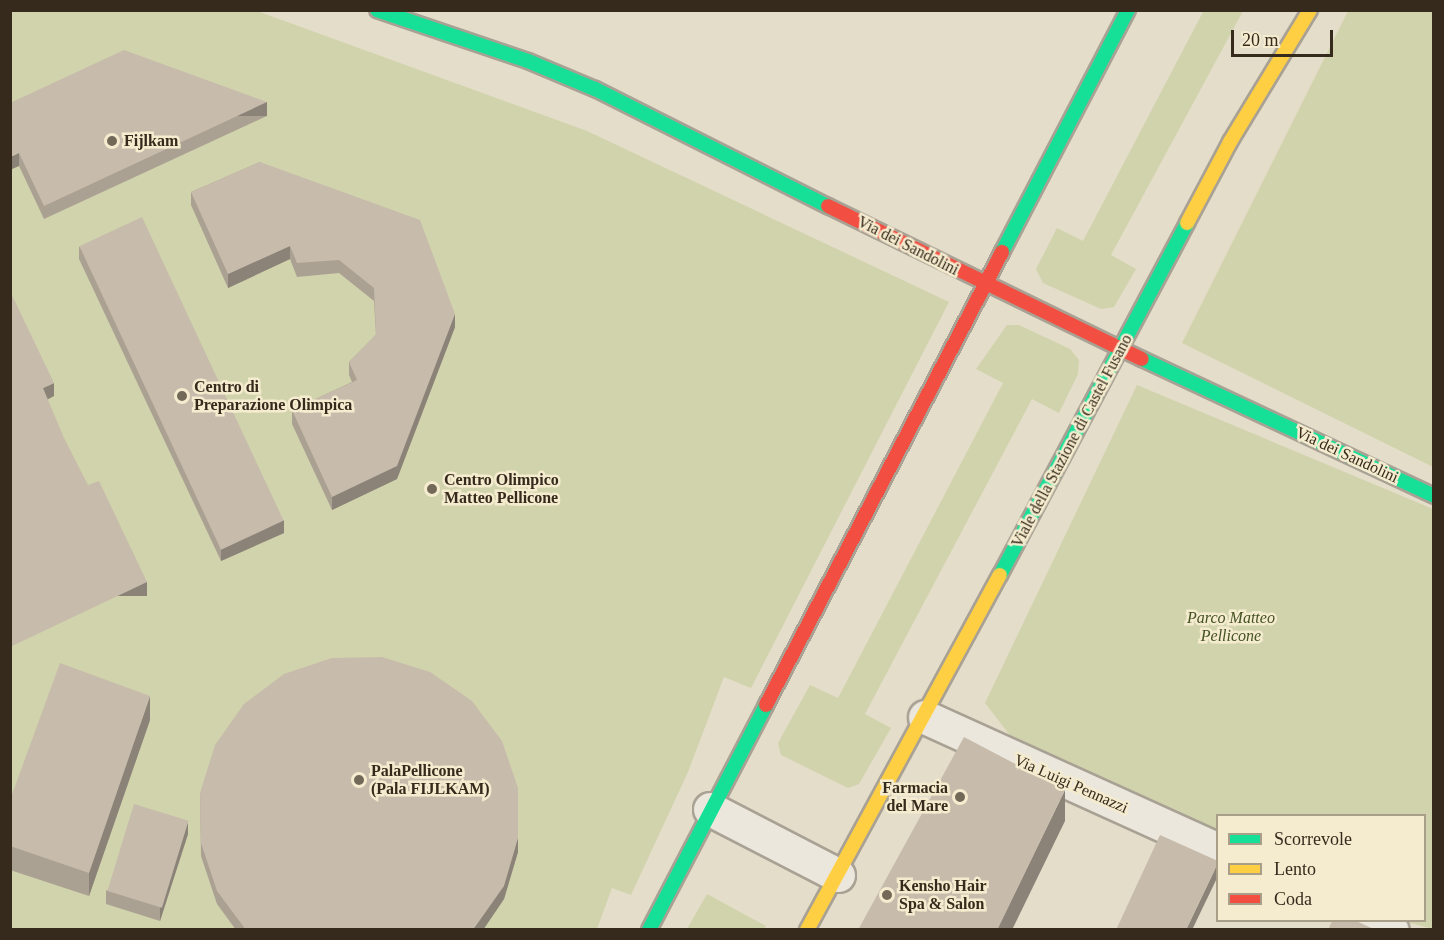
<!DOCTYPE html>
<style>
body{margin:0}
#map{position:relative;width:1444px;height:940px;overflow:hidden;background:#e4ddca;font-family:"Times New Roman",serif}
div>[style]{position:absolute}
.green>*{inset:0;background:#d1d3ac}
.roads{filter:drop-shadow(2px 0 #a8a194) drop-shadow(-2px 0 #a8a194) drop-shadow(0 2px #a8a194) drop-shadow(0 -2px #a8a194)}
.street>*{height:33px;margin:-16.5px;padding:0 16.5px;transform-origin:16.5px;border-radius:16.5px;background:#ebe7dc}
.fast>*{height:14px;margin:-7px;padding:0 7px;transform-origin:7px;border-radius:7px;background:#16e098}
.slow>*{height:14px;margin:-7px;padding:0 7px;transform-origin:7px;border-radius:7px;background:#ffcf43}
.jam>*{height:14px;margin:-7px;padding:0 7px;transform-origin:7px;border-radius:7px;background:#f24e42}
.wall>*{inset:0;background:#aba193}
.shaded-wall>*{inset:0;background:#8b8378;transform-origin:0 0}
.building>*{inset:0;background:#c7bbab;transform-origin:0 0}
.dots>*{width:16px;height:16px;translate:-50% -50%;box-sizing:border-box;border:3px solid #f5eccf;border-radius:50%}
span{translate:-50% -50%;white-space:nowrap;text-align:center;line-height:1.15;-webkit-text-stroke:5px #f5eccf;paint-order:stroke}
.poi-label{font-size:16px;color:#362a1c;font-weight:700}
.left{translate:0 -50%;text-align:left}
.right{translate:-100% -50%;text-align:right}
.street-label{font-size:16px;color:#362a1c}
.park-label{font-size:16px;color:#445223;font-style:italic}
.frame{position:absolute;inset:0;border:12px solid #362a1c;pointer-events:none}
.legend{position:absolute;left:1216px;top:814px;width:210px;height:108px;box-sizing:border-box;background:#f5eccf;border:2px solid #a99e87;margin:0;padding:8px 10px;list-style:none;font-size:18px;color:#362a1c}
.legend li{display:flex;align-items:center;gap:12px;height:30px}
.legend b{width:30px;border:2px solid #a99e87}
.scale{position:absolute;left:1231px;top:30px;width:102px;height:27px;box-sizing:border-box;border:3px solid #362a1c;border-top:0;padding-left:8px;font-size:18px;line-height:21px;white-space:nowrap;color:#362a1c;-webkit-text-stroke:4px #f5eccf;paint-order:stroke}
</style>
<div id="map">
<div class="green">
<div style="clip-path:polygon(1204px 10px,1243px 11px,1111px 255px,1136px 269px,1114px 307px,1101px 309px,1043px 283px,1036px 269px,1057px 228px,1083px 241px)"></div>
<div style="clip-path:polygon(10px 11px,257px 11px,587px 131px,949px 302px,751px 688px,724px 677px,688px 772px,631px 895px,612px 888px,597px 929px,11px 929px)"></div>
<div style="clip-path:polygon(1348px 11px,1433px 11px,1433px 467px,1182px 343px)"></div>
<div style="clip-path:polygon(1007px 325px,1019px 325px,1070px 349px,1079px 360px,1078px 374px,1059px 413px,1032px 399px,865px 714px,891px 728px,859px 784px,848px 788px,781px 755px,778px 743px,810px 685px,838px 698px,1003px 383px,976px 369px)"></div>
<div style="clip-path:polygon(1137px 385px,1433px 509px,1433px 929px,1403px 921px,1424px 920px,1424px 816px,1218px 816px,1217px 843px,1034px 767px,985px 703px)"></div>
<div style="clip-path:polygon(707px 894px,766px 926px,764px 929px,687px 929px)"></div>
</div>
<div class="roads">
<div class="street">
<div style="left:925px;top:717px;width:322px;rotate:24.4deg"></div>
<div style="left:710px;top:809px;width:144px;rotate:27.3deg"></div>
<div style="left:1372px;top:920px;width:22px;rotate:27deg"></div>
</div>
<div class="fast">
<div style="left:377px;top:10px;width:159px;rotate:18.7deg"></div>
<div style="left:528px;top:61px;width:73px;rotate:22.7deg"></div>
<div style="left:595px;top:89px;width:261px;rotate:26.7deg"></div>
<div style="left:1002px;top:252px;width:273px;rotate:-62.5deg"></div>
<div style="left:1142px;top:359px;width:323px;rotate:25.1deg"></div>
<div style="left:1000px;top:575px;width:399px;rotate:-62deg"></div>
<div style="left:649px;top:930px;width:254px;rotate:-62.5deg"></div>
</div>
<div class="slow">
<div style="left:1187px;top:223px;width:92px;rotate:-62deg"></div>
<div style="left:1230px;top:142px;width:154px;rotate:-58.8deg"></div>
<div style="left:807px;top:930px;width:404px;rotate:-61.5deg"></div>
</div>
<div class="jam">
<div style="left:828px;top:206px;width:349px;rotate:26deg"></div>
<div style="left:766px;top:705px;width:511px;rotate:-62.48deg"></div>
</div>
</div>
<div class="wall">
<div style="clip-path:polygon(10px 103px,267px 116px,44px 219px,19px 166px)"></div>
<div style="clip-path:polygon(260px 162px,455px 327px,397px 479px,332px 510px,292px 424px,292px 410px,352px 382px,349px 375px,349px 362px,376px 335px,374px 301px,339px 273px,297px 277px,290px 259px,228px 288px,191px 205px,191px 192px)"></div>
<div style="clip-path:polygon(79px 246px,284px 533px,221px 561px,79px 259px)"></div>
<div style="clip-path:polygon(150px 720px,89px 896px,10px 870px,10px 800px)"></div>
<div style="clip-path:polygon(200px 793px,518px 852px,504px 899px,483px 930px,236px 930px,217px 904px,201px 856px)"></div>
<div style="clip-path:polygon(188px 834px,160px 921px,106px 904px,106px 891px)"></div>
</div>
<div class="shaded-wall">
<div style="left:267px;top:102px;width:14px;height:246px;rotate:90deg"></div>
<div style="clip-path:polygon(19px 153px,19px 166px,10px 170px,10px 157px)"></div>
<div style="clip-path:polygon(290px 246px,290px 259px,228px 288px,228px 274px)"></div>
<div style="clip-path:polygon(455px 314px,455px 327px,397px 479px,332px 510px,332px 497px)"></div>
<div style="clip-path:polygon(54px 383px,54px 396px,43px 402px,43px 388px)"></div>
<div style="clip-path:polygon(284px 520px,284px 533px,221px 561px,221px 548px)"></div>
<div style="left:147px;top:582px;width:14px;height:152px;rotate:90deg"></div>
<div style="clip-path:polygon(150px 696px,150px 720px,89px 896px,89px 873px)"></div>
<div style="clip-path:polygon(1065px 790px,1065px 821px,1012px 930px,997px 930px)"></div>
<div style="clip-path:polygon(188px 821px,188px 834px,160px 921px,160px 908px)"></div>
<div style="clip-path:polygon(518px 838px,518px 852px,504px 899px,483px 930px,472px 930px)"></div>
<div style="clip-path:polygon(1218px 863px,1218px 876px,1192px 930px,1186px 930px)"></div>
</div>
<div class="building">
<div style="clip-path:polygon(124px 50px,267px 102px,44px 206px,19px 153px,10px 157px,10px 103px)"></div>
<div style="clip-path:polygon(260px 162px,420px 220px,455px 314px,397px 466px,332px 497px,292px 410px,357px 380px,349px 362px,376px 334px,374px 288px,339px 260px,297px 263px,290px 246px,228px 274px,191px 192px)"></div>
<div style="left:142px;top:217px;width:335px;height:69px;rotate:65deg"></div>
<div style="clip-path:polygon(10px 291px,54px 383px,43px 388px,64px 438px,88px 485px,99px 481px,147px 582px,10px 647px)"></div>
<div style="clip-path:polygon(382px 657px,430px 672px,472px 701px,502px 741px,518px 788px,518px 838px,504px 886px,475px 927px,472px 930px,246px 930px,217px 891px,201px 843px,200px 793px,215px 745px,244px 704px,284px 674px,332px 658px)"></div>
<div style="clip-path:polygon(60px 663px,150px 696px,89px 873px,10px 846px,10px 800px)"></div>
<div style="clip-path:polygon(964px 737px,1065px 790px,997px 930px,858px 930px)"></div>
<div style="left:134px;top:804px;width:57px;height:91px;rotate:17deg"></div>
<div style="clip-path:polygon(1160px 835px,1218px 861px,1218px 863px,1186px 930px,1116px 930px)"></div>
<div style="clip-path:polygon(1332px 921px,1356px 921px,1376px 930px,1328px 930px)"></div>
</div>
<div class="dots">
<div style="left:112px;top:141px;background:#736959"></div>
<div style="left:182px;top:396px;background:#736959"></div>
<div style="left:432px;top:489px;background:#736959"></div>
<div style="left:359px;top:780px;background:#736959"></div>
<div style="left:960px;top:797px;background:#736959"></div>
<div style="left:887px;top:895px;background:#736959"></div>
</div>
<div class="poi-label">
<span class="left" style="left:124px;top:141px">Fijlkam</span>
<span class="left" style="left:194px;top:396px">Centro di<br>Preparazione Olimpica</span>
<span class="left" style="left:444px;top:489px">Centro Olimpico<br>Matteo Pellicone</span>
<span class="left" style="left:371px;top:780px">PalaPellicone<br>(Pala FIJLKAM)</span>
<span class="right" style="left:948px;top:797px">Farmacia<br>del Mare</span>
<span class="left" style="left:899px;top:895px">Kensho Hair<br>Spa &amp; Salon</span>
</div>
<div class="street-label">
<span style="left:908px;top:246px;rotate:27deg">Via dei Sandolini</span>
<span style="left:1072px;top:441px;rotate:-62deg">Viale della Stazione di Castel Fusano</span>
<span style="left:1347px;top:455px;rotate:25deg">Via dei Sandolini</span>
<span style="left:1071px;top:784px;rotate:24deg">Via Luigi Pennazzi</span>
</div>
<div class="park-label">
<span style="left:1231px;top:627px">Parco Matteo<br>Pellicone</span>
</div>
<div class="frame"></div>
<ul class="legend">
<li><b style="height:8px;background:#16e098"></b>Scorrevole</li>
<li><b style="height:8px;background:#ffcf43"></b>Lento</li>
<li><b style="height:8px;background:#f24e42"></b>Coda</li>
</ul>
<div class="scale">20 m</div>
</div>
